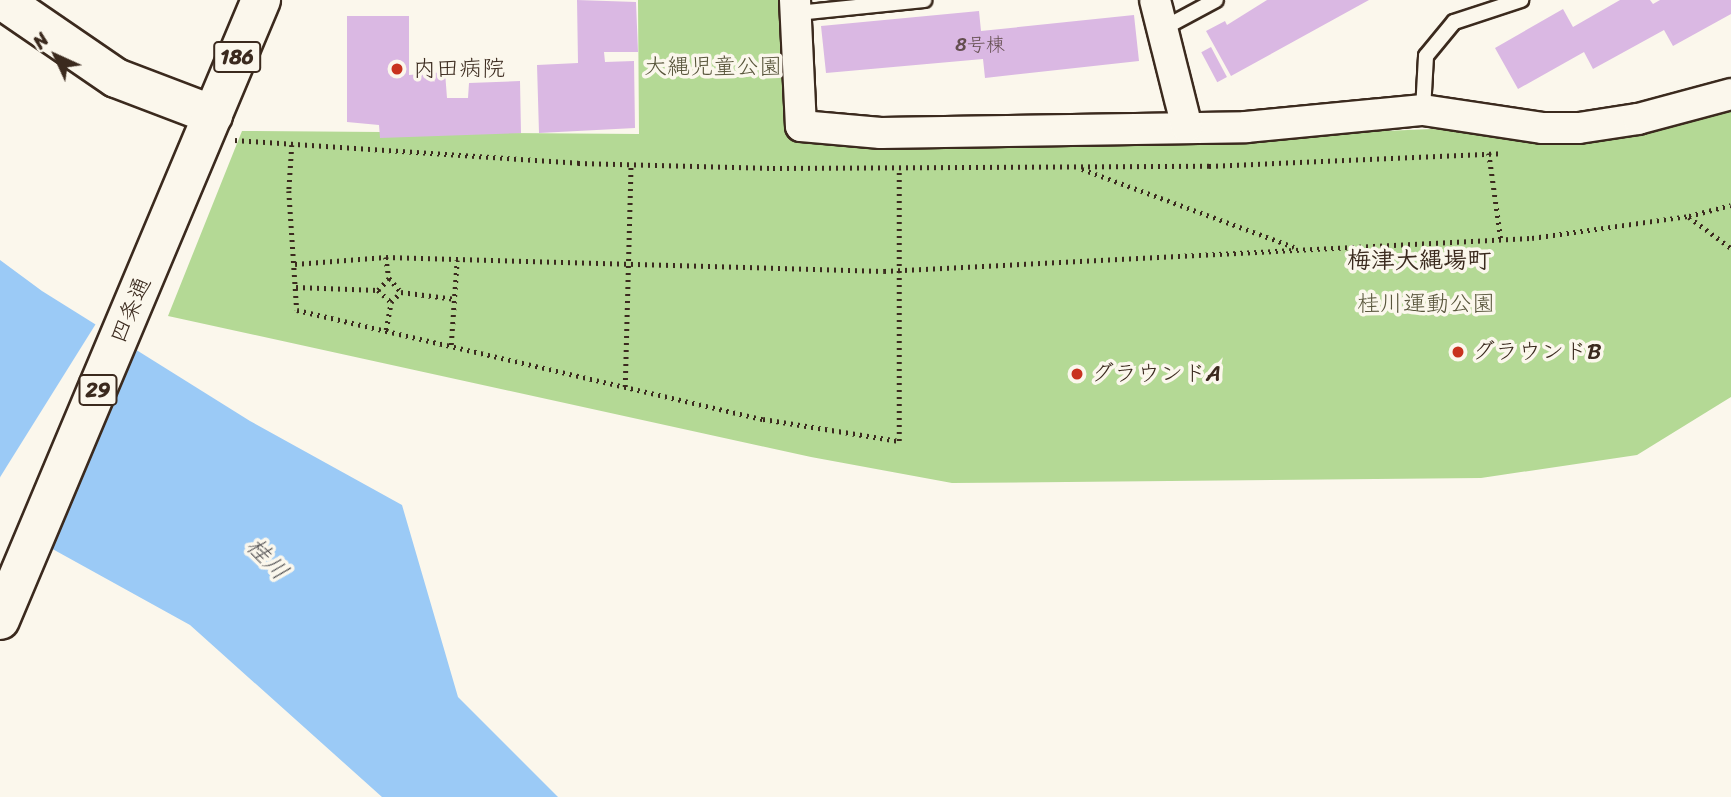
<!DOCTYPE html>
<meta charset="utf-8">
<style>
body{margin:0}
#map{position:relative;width:1731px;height:797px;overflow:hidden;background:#fbf7ec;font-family:Sriracha,"Klee One",sans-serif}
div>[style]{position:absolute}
.green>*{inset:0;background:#b4d995}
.water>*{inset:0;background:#9bcaf6}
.pier>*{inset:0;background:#fbf7ec;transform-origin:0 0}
.building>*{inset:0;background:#dab8e3;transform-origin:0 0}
.path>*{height:4.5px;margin-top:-2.25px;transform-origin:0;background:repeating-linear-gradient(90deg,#3b2a1e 0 2px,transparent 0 7px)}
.roads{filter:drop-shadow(2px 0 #3b2a1e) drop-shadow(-2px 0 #3b2a1e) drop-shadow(0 2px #3b2a1e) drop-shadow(0 -2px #3b2a1e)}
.lane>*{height:14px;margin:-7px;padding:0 7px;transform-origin:7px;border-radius:7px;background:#fbf7ec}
.street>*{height:30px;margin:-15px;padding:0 15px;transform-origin:15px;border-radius:15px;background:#fbf7ec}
.primary>*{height:38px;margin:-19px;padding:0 19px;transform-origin:19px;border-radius:19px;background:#fbf7ec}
.dots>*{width:19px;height:19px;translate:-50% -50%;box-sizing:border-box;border:4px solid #fbf7ec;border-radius:50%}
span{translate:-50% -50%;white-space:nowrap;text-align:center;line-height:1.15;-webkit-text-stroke:7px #fbf7ec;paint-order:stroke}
.number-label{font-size:19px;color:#634e4f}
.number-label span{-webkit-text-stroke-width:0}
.shield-label span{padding:2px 5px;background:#fbf7ec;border:2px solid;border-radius:5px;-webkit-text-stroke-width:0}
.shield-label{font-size:21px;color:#3b2a1e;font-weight:700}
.park-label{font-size:23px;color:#59563c}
.poi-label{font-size:23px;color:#3b2a1e}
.left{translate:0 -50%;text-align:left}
.street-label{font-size:23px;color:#3b2a1e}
.neighbourhood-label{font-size:24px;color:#3b2a1e;font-weight:700}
.water-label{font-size:24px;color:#535254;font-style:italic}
.north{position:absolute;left:21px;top:21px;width:70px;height:70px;-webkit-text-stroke:5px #fbf7ec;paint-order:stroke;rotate:315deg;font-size:19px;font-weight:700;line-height:28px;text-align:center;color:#3b2a1e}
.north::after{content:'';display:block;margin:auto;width:24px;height:32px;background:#3b2a1e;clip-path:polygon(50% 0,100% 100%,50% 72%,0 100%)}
</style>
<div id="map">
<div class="green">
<div style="clip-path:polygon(638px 0,786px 0,789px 136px,1121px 142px,1432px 129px,1580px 140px,1731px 101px,1731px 397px,1637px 455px,1481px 478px,952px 483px,811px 457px,168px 316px,242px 131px,639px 134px)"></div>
</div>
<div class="water">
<div style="clip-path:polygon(0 260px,42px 291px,250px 421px,402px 505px,458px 697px,558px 797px,382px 797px,190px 625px,0 520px)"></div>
</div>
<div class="pier">
<div style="left:97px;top:322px;width:49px;height:225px;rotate:32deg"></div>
</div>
<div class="building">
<div style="clip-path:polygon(577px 0,636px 2px,638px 52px,604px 52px,605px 62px,634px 61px,635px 128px,539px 133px,537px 65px,578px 63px)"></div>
<div style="clip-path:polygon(1267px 0,1369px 0,1231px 76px,1206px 31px,1225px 21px,1227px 25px)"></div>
<div style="clip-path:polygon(1620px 0,1650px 0,1653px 4px,1660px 0,1731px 0,1731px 14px,1673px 46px,1664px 30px,1593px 69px,1584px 52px,1518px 89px,1495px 48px,1563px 9px,1573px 27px)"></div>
<div style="clip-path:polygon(979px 11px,981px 31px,1134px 15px,1139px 61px,985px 78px,983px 59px,826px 73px,821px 26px)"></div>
<div style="clip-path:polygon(347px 16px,409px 16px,409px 75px,445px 72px,447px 98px,468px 98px,469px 83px,520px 81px,521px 133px,380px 138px,379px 125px,347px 122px)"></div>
<div style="left:1211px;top:47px;width:34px;height:11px;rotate:62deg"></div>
</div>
<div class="path">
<div style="left:235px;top:140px;width:344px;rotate:3.8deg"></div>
<div style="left:578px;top:163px;width:195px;rotate:1.5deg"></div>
<div style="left:773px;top:168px;width:436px;rotate:-0.3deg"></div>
<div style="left:1209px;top:166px;width:293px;rotate:-2.5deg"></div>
<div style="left:292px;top:145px;width:46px;rotate:93.7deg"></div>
<div style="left:289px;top:191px;width:119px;rotate:86.2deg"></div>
<div style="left:297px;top:310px;width:479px;rotate:13.2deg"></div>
<div style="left:763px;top:419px;width:138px;rotate:9.2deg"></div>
<div style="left:899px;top:441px;width:273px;rotate:-90deg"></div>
<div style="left:1489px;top:153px;width:88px;rotate:82.1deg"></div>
<div style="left:1082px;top:169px;width:226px;rotate:20.2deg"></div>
<div style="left:1689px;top:217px;width:52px;rotate:36.4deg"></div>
<div style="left:386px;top:257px;width:21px;rotate:82deg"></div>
<div style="left:295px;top:264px;width:91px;rotate:-4.4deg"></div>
<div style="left:386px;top:257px;width:498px;rotate:1.6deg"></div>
<div style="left:884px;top:271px;width:649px;rotate:-2.92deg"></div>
<div style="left:1532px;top:238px;width:159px;rotate:-8deg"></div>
<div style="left:1689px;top:216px;width:43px;rotate:-14.7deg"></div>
<div style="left:296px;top:287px;width:82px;rotate:2.1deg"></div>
<div style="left:378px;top:290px;width:16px;rotate:-47deg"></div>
<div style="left:389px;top:278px;width:18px;rotate:49deg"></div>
<div style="left:401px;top:292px;width:55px;rotate:7.3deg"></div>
<div style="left:378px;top:290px;width:18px;rotate:43deg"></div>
<div style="left:391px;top:302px;width:14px;rotate:-45deg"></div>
<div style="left:386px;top:330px;width:28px;rotate:-80deg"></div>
<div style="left:451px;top:345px;width:85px;rotate:-86deg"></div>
<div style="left:625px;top:387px;width:223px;rotate:-88.5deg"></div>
</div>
<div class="roads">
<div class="lane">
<div style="left:797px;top:13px;width:128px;rotate:-5.8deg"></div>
<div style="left:1162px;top:29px;width:61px;rotate:-28.2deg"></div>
<div style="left:1423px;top:110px;width:54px;rotate:-86.8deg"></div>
<div style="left:1426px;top:56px;width:44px;rotate:-50.5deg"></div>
<div style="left:1454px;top:22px;width:71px;rotate:-18.2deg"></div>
</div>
<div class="street">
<div style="left:795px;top:0;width:126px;rotate:87.3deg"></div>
<div style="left:801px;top:126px;width:80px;rotate:5deg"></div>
<div style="left:881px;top:133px;width:365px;rotate:-0.9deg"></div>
<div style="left:1246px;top:127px;width:178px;rotate:-5.5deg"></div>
<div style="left:1423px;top:110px;width:120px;rotate:8.6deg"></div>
<div style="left:1542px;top:128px;width:37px"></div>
<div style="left:1579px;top:128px;width:60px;rotate:-8.7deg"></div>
<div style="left:1638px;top:119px;width:96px;rotate:-15deg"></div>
<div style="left:1155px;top:0;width:131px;rotate:75.9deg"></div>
</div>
<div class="primary">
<div style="left:2px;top:0;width:138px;rotate:34.4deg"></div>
<div style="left:116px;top:78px;width:104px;rotate:20.9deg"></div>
<div style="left:0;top:620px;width:673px;rotate:-67.17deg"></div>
</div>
</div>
<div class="dots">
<div style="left:397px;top:69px;background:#c8321e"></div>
<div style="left:1458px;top:352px;background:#c8321e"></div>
<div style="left:1077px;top:374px;background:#c8321e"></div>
</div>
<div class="number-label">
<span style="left:980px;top:45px">8号棟</span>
</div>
<div class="shield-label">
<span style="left:237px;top:57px">186</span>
<span style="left:98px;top:390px">29</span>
</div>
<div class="park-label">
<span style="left:713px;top:67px">大縄児童公園</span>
<span style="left:1426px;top:304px">桂川運動公園</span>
</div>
<div class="poi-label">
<span class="left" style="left:413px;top:69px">内田病院</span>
<span class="left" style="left:1472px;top:352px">グラウンドB</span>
<span class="left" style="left:1091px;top:374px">グラウンドA</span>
</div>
<div class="street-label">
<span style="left:131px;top:310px;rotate:-67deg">四条通</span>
</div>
<div class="neighbourhood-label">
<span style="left:1419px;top:261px">梅津大縄場町</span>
</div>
<div class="water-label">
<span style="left:267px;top:559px;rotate:46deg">桂川</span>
</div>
<div class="north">N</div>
</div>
